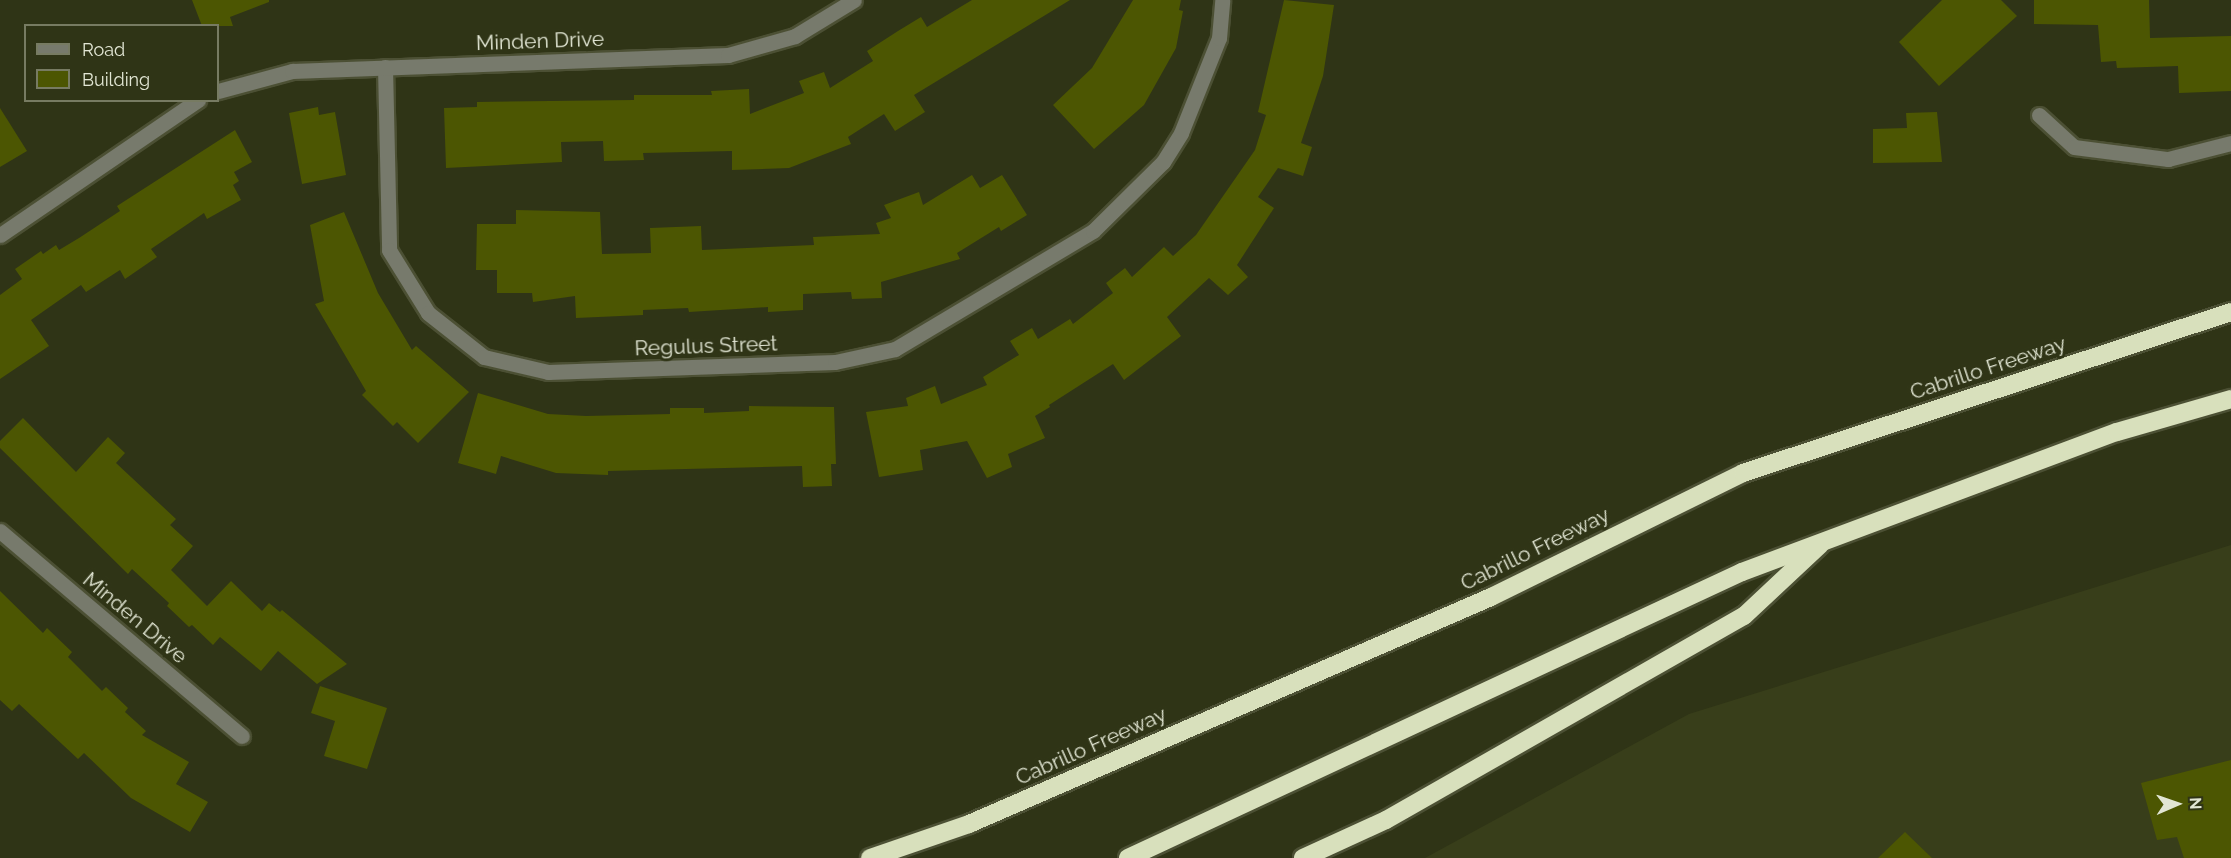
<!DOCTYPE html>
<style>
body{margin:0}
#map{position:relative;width:2231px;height:858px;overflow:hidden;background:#2f3416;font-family:Raleway,sans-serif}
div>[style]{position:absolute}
.built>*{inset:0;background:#383e1a}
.building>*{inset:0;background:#4c5602}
.roads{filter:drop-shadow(2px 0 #4c5034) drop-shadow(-2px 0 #4c5034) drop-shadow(0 2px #4c5034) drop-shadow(0 -2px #4c5034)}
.minor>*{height:15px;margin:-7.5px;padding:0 7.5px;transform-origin:7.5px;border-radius:7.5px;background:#777a6c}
.highway>*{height:18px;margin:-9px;padding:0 9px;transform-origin:9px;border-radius:9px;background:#d8e0bc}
span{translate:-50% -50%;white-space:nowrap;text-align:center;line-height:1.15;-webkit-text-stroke:6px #2f3416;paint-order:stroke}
.street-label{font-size:21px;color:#e2e6d4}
.legend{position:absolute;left:24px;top:24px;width:195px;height:78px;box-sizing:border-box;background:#2f3416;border:2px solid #777b62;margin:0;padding:8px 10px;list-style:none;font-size:18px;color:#e2e6d4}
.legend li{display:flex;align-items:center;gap:12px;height:30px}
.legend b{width:30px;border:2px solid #777b62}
.north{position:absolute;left:2147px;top:774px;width:60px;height:60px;-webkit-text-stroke:4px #2f3416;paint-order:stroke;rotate:88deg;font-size:16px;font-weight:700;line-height:24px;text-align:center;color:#e2e6d4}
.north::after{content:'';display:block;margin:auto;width:21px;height:27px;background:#e2e6d4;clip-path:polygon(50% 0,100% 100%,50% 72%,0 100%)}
</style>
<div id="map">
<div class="built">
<div style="clip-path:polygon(2231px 545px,2231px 858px,1425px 858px,1689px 714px)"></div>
</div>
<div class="building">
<div style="clip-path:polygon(192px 0,269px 0,269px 2px,230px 17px,233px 26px,202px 26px)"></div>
<div style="clip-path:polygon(972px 0,1070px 0,914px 95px,925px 112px,895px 131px,884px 114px,848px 137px,851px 144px,789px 168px,732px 170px,732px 151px,643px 153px,644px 160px,604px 161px,603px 141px,561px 142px,562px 162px,446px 168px,444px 108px,477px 107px,477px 102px,634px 100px,634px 95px,712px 95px,711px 91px,749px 89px,750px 114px,804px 93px,799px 81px,824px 72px,830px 88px,873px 61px,867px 51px,898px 31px,921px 17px,927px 27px)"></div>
<div style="clip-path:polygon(1133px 0,1181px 0,1179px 10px,1183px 11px,1176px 48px,1144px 105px,1094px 149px,1053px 105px,1092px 68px)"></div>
<div style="clip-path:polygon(1284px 0,1334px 5px,1323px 76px,1301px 143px,1312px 147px,1303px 176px,1278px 168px,1258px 197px,1274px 208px,1237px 265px,1248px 277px,1228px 295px,1209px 278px,1167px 317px,1181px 336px,1124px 380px,1113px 364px,1049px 405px,1050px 407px,1035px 416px,1045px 438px,1008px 454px,1012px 467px,987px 478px,967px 441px,920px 450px,923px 470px,879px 477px,866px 412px,908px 406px,906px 398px,935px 386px,941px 404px,987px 385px,983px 377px,1019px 355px,1010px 341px,1032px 328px,1038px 339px,1070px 319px,1073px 324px,1113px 293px,1106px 283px,1125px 268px,1132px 277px,1164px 247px,1173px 256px,1196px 235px,1255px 150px,1266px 115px,1258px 112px)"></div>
<div style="clip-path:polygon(1942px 0,2001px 0,2017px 16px,1939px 86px,1899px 42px)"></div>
<div style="clip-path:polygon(2034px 0,2149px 0,2150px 38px,2231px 36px,2231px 91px,2179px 93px,2178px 66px,2117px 68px,2116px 61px,2101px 62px,2098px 25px,2034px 24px)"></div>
<div style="clip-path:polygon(318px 107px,319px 115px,335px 112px,346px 175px,302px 184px,289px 113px)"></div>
<div style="clip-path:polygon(0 108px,27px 151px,0 167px)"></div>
<div style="clip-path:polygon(1937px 112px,1942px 162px,1873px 163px,1873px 129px,1907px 128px,1906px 113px)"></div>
<div style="clip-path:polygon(235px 130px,252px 162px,234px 172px,239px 181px,233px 185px,241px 200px,207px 219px,204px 213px,151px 249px,157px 257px,125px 279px,120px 270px,86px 292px,81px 285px,31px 320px,49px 346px,0 379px,0 295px,22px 279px,15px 269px,41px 251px,43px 254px,56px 245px,59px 250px,79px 238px,120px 211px,117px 206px)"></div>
<div style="clip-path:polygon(972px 175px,980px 188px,1002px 175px,1027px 215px,1001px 231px,999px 227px,957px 253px,960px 259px,881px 282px,882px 298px,852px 299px,851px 292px,803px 294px,803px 310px,768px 312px,768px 307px,689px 312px,688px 308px,643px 310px,643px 315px,576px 318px,575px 296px,533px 302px,532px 293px,497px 293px,497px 270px,476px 270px,477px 224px,516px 224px,516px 210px,600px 212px,602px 254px,651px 253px,650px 228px,701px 226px,702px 250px,814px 245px,813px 237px,880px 234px,876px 223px,891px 218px,884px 205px,919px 192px,923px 205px)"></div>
<div style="clip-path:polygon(344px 212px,378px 293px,412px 350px,416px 346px,469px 392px,418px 443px,397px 422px,393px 426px,362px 395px,366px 391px,315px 304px,324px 301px,310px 225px)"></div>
<div style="clip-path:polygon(478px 393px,548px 414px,586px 416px,670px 414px,670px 408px,704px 408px,704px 413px,749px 411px,749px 406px,834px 407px,836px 464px,831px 464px,832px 486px,803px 487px,802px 466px,608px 471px,608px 475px,556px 473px,501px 456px,496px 474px,458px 463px)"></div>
<div style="clip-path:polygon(23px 418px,76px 472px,108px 437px,125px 453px,116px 463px,176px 519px,170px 525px,193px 546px,171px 570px,207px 606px,231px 581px,262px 611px,269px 603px,280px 612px,282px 610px,347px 664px,317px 684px,278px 651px,261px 671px,220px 637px,213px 645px,192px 625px,189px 627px,167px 606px,169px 603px,132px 569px,128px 574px,0 448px,0 441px)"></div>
<div style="clip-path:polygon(0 591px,43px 633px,47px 628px,72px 652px,68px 657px,102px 691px,106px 687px,128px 708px,125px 712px,146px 731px,142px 735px,189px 762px,176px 784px,208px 802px,190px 832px,131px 798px,84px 753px,78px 759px,19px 704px,12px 711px,0 700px)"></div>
<div style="clip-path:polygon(320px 686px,387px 708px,367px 769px,324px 756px,335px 721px,311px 713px)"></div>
<div style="clip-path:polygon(2231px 760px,2231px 858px,2184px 858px,2177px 837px,2157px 840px,2141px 783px)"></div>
<div style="clip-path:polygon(1905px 832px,1932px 858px,1878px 858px)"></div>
</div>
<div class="roads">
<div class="minor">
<div style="left:385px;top:67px;width:183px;rotate:88.7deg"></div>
<div style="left:389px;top:250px;width:74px;rotate:58.2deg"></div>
<div style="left:428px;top:313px;width:71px;rotate:38.2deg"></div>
<div style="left:484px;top:357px;width:66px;rotate:13.2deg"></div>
<div style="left:548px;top:372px;width:287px;rotate:-2deg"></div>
<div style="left:835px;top:362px;width:61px;rotate:-12.2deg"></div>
<div style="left:895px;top:349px;width:230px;rotate:-30.8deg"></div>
<div style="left:1093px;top:231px;width:98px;rotate:-44.6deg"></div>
<div style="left:1163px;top:162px;width:34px;rotate:-58deg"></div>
<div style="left:1181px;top:133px;width:102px;rotate:-68.2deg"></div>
<div style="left:1219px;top:38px;width:38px;rotate:-85deg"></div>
<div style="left:218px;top:91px;width:77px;rotate:-15.1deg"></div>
<div style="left:292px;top:71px;width:436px;rotate:-2.1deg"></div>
<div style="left:728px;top:55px;width:70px;rotate:-15.8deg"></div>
<div style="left:795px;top:36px;width:69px;rotate:-31.4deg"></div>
<div style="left:2039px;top:115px;width:47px;rotate:42.4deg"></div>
<div style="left:2074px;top:147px;width:95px;rotate:7.3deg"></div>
<div style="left:2168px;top:159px;width:65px;rotate:-14.3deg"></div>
<div style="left:0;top:235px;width:240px;rotate:-34.3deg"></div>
<div style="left:0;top:531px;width:317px;rotate:40.3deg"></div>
</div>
<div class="highway">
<div style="left:870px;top:858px;width:105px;rotate:-19deg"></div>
<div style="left:969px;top:824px;width:569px;rotate:-23.5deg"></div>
<div style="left:1491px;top:597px;width:281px;rotate:-26.2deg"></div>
<div style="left:1743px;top:473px;width:514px;rotate:-18.26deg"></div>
<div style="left:1128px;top:858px;width:677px;rotate:-24.98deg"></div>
<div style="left:1742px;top:572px;width:400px;rotate:-20.5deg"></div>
<div style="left:2117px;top:432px;width:119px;rotate:-16.1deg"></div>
<div style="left:1303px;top:858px;width:91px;rotate:-24.6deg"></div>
<div style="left:1386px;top:820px;width:412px;rotate:-29.7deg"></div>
<div style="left:1744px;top:616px;width:104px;rotate:-43.1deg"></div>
</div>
</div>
<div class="street-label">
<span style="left:540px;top:41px;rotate:-2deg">Minden Drive</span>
<span style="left:706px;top:346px;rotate:-2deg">Regulus Street</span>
<span style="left:1988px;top:368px;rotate:-18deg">Cabrillo Freeway</span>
<span style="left:1535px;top:549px;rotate:-26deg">Cabrillo Freeway</span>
<span style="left:135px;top:618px;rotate:40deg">Minden Drive</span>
<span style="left:1091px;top:746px;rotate:-24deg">Cabrillo Freeway</span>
</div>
<ul class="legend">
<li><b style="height:8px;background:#777a6c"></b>Road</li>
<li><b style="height:16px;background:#4c5602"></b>Building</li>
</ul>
<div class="north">N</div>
</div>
